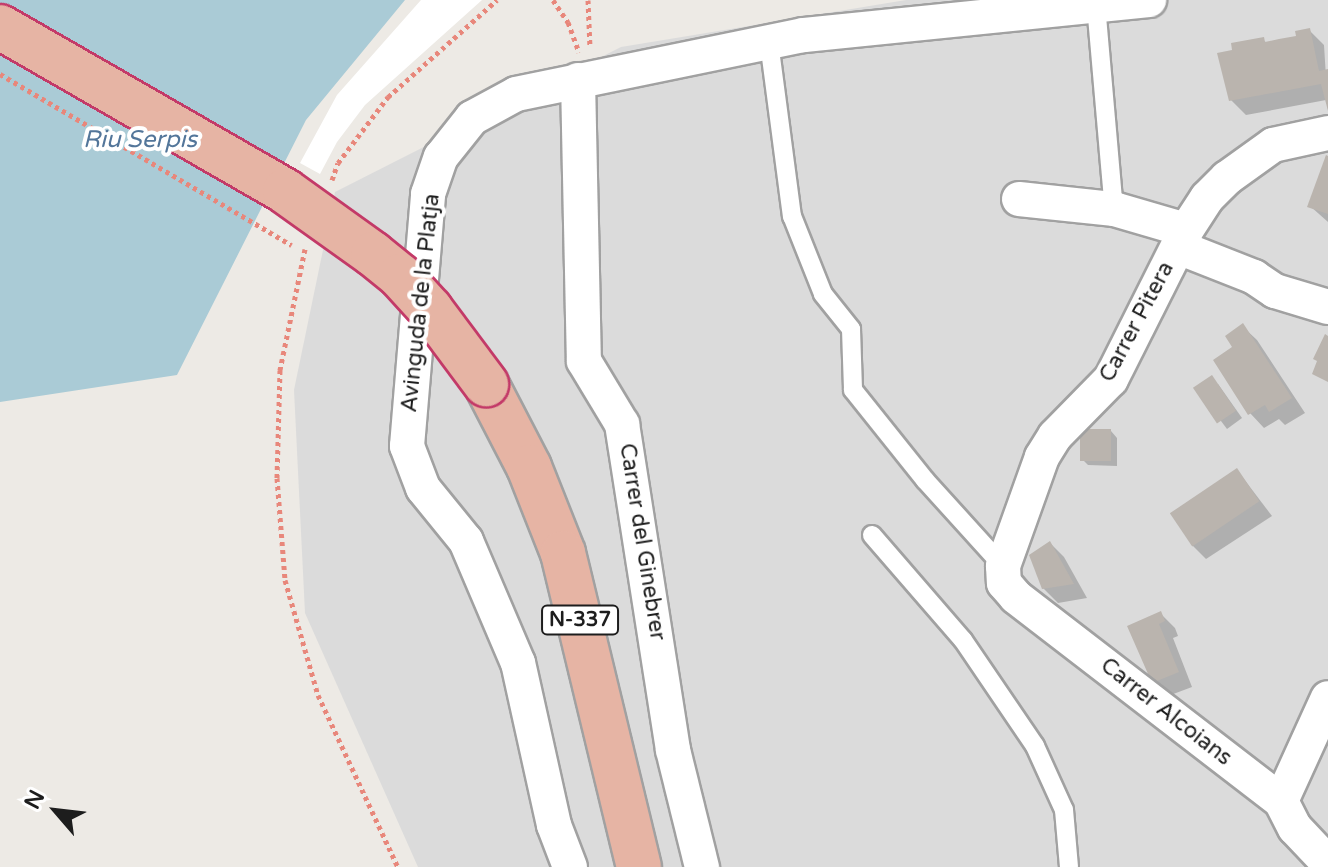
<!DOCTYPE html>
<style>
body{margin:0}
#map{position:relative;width:1328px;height:867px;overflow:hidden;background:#edeae5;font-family:"Varela Round",sans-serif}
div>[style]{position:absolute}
.residential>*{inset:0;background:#dbdbdb}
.water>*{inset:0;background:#aacbd6}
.pier>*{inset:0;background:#fff}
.shadow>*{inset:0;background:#0003}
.building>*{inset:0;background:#bab4ae;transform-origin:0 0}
.path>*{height:5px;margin-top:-2.5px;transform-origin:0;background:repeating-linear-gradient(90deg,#e8877b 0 4px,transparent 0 8px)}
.roads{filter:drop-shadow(2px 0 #a1a1a1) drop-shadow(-2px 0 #a1a1a1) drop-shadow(0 2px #a1a1a1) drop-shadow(0 -2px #a1a1a1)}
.service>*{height:18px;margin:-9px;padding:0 9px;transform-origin:9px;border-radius:9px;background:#fff}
.minor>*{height:34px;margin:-17px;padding:0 17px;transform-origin:17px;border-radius:17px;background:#fff}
.trunk>*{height:44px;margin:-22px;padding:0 22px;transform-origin:22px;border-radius:22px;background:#e6b4a4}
.path-bridge>*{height:5px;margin-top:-2.5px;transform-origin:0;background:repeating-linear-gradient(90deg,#e8877b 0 4px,transparent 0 8px)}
.bridges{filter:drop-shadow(2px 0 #c33a68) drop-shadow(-2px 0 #c33a68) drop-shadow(0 2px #c33a68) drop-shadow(0 -2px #c33a68)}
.trunk-bridge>*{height:44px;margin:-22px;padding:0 22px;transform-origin:22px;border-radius:22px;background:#e6b4a4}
span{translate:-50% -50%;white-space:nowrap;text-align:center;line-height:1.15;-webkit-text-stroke:8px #fff;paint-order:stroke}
.shield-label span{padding:2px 6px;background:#fff;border:2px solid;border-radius:6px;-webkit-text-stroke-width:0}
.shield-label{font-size:20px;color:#1d1d1d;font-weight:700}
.street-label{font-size:22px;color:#1d1d1d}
.water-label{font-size:24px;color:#53769a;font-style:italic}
.north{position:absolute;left:16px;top:771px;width:80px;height:80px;-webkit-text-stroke:6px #fff;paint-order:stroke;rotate:298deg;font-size:22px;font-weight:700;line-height:32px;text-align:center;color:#1d1d1d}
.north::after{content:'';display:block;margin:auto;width:28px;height:36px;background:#1d1d1d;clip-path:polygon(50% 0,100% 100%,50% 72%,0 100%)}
</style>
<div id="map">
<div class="residential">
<div style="clip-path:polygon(906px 0,1328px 0,1328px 867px,418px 867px,305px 613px,294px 390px,335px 192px,621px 47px)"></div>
</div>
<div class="water">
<div style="clip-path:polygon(0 0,405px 0,306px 120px,177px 375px,0 402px)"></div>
</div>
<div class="pier">
<div style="clip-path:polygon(421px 0,482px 0,365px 105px,337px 142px,320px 174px,300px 163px,337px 95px)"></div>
</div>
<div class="shadow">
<div style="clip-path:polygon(1309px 30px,1324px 45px,1328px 109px,1326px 100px,1246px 115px,1231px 100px,1263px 40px,1267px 43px,1298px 37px)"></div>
<div style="clip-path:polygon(1328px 158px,1328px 222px,1310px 206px)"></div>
<div style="clip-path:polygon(1242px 326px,1257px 340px,1305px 413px,1285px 425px,1279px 419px,1264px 428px,1250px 413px,1234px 348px)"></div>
<div style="clip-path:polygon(1218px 384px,1242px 418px,1227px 429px,1197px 389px)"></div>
<div style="clip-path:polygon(1111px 431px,1117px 438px,1117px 466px,1088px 465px,1081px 458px)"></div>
<div style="clip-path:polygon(1237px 470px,1272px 516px,1206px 559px,1192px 545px)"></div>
<div style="clip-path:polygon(1050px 543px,1064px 557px,1087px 598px,1058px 603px,1043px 588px)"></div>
<div style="clip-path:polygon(1161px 614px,1175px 628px,1178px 636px,1173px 638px,1192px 687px,1168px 696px,1154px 682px,1130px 627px)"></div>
</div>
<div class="building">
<div style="clip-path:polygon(1310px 28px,1319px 71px,1328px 69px,1328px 111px,1321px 84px,1229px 101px,1217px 53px,1232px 50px,1231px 43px,1264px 37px,1265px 42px,1279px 39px,1296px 36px,1295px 31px)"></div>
<div style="clip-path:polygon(1326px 155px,1328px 156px,1328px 214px,1307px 207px)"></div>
<div style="clip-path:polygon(1243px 323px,1292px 398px,1269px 412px,1265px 405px,1248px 415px,1213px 360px,1232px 347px,1225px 336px)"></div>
<div style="clip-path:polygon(1325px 334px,1328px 336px,1328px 382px,1312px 374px,1317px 361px,1313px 359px)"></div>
<div style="left:1212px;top:375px;width:43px;height:23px;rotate:56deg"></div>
<div style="left:1111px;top:429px;width:32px;height:31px;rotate:90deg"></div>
<div style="left:1237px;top:468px;width:40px;height:81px;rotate:56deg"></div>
<div style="clip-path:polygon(1050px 541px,1074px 584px,1042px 589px,1029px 555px)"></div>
<div style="clip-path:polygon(1161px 611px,1165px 621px,1159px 624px,1179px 672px,1152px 683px,1127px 626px)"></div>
</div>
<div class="path">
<div style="left:553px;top:0;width:27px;rotate:56deg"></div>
<div style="left:568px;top:22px;width:32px;rotate:70deg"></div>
<div style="left:588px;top:0;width:47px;rotate:87.6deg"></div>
<div style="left:332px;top:180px;width:18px;rotate:-71deg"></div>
<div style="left:338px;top:163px;width:83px;rotate:-52.9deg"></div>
<div style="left:388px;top:97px;width:146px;rotate:-41.7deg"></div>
<div style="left:305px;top:249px;width:124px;rotate:101.7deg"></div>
<div style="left:280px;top:370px;width:108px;rotate:91.6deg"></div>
<div style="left:277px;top:478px;width:102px;rotate:85.5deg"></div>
<div style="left:285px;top:580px;width:120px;rotate:74deg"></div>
<div style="left:318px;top:695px;width:190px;rotate:65.1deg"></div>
</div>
<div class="roads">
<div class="service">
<div style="left:1096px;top:5px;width:205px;rotate:85deg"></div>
<div style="left:769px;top:42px;width:176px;rotate:82.5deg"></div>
<div style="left:792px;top:216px;width:84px;rotate:68.3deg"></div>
<div style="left:823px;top:294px;width:45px;rotate:51.3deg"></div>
<div style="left:851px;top:329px;width:61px;rotate:88.1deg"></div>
<div style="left:853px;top:390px;width:115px;rotate:51.3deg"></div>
<div style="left:925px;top:480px;width:116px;rotate:47.8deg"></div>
<div style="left:872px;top:535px;width:139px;rotate:49.1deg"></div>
<div style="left:963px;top:640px;width:128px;rotate:55.8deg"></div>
<div style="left:1035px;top:746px;width:70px;rotate:65.6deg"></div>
<div style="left:1064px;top:810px;width:57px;rotate:85deg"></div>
</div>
<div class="minor">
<div style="left:578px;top:80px;width:281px;rotate:88.8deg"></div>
<div style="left:584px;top:361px;width:74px;rotate:58.9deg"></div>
<div style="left:622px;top:424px;width:330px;rotate:81.1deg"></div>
<div style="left:673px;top:750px;width:121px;rotate:76.1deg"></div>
<div style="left:1328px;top:133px;width:56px;rotate:167.7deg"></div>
<div style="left:1273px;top:145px;width:57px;rotate:144.3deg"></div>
<div style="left:1227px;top:178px;width:28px;rotate:135deg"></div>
<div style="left:1207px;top:198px;width:38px;rotate:123deg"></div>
<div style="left:1186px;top:230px;width:167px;rotate:116.7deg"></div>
<div style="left:1111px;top:379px;width:80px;rotate:134.5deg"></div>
<div style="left:1055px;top:436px;width:25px;rotate:122deg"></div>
<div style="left:1042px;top:457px;width:116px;rotate:109.7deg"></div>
<div style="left:1003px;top:566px;width:17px;rotate:87deg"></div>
<div style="left:1004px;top:583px;width:18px;rotate:49deg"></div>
<div style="left:1016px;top:597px;width:334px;rotate:37.6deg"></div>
<div style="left:1281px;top:801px;width:30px;rotate:63deg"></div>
<div style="left:1295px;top:828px;width:48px;rotate:46.7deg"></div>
<div style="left:1019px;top:199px;width:96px;rotate:6deg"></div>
<div style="left:1114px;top:209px;width:75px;rotate:16.3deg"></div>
<div style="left:1178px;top:247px;width:82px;rotate:21.5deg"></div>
<div style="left:1254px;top:277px;width:25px;rotate:34deg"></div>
<div style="left:1275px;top:291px;width:55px;rotate:16.8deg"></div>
<div style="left:1281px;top:801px;width:113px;rotate:-65.5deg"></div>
<div style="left:570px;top:867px;width:45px;rotate:-110.9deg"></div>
<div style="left:554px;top:825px;width:166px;rotate:-102.5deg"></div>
<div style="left:518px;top:663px;width:133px;rotate:-113.1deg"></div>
<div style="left:466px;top:541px;width:68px;rotate:-129.1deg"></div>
<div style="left:423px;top:488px;width:45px;rotate:-110.9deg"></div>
<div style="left:407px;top:446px;width:253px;rotate:-85.2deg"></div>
<div style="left:428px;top:194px;width:39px;rotate:-71deg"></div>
<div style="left:441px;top:157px;width:50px;rotate:-51.5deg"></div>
<div style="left:472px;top:118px;width:50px;rotate:-28.6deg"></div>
<div style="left:516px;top:94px;width:294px;rotate:-11.6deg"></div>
<div style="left:804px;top:35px;width:347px;rotate:-5.8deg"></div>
</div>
<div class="trunk">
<div style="left:486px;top:384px;width:93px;rotate:62.6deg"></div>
<div style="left:529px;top:467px;width:92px;rotate:68.4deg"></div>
<div style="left:563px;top:553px;width:323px;rotate:76.4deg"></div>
</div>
</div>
<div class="path-bridge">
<div style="left:0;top:74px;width:338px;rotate:30.4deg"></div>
</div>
<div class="bridges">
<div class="trunk-bridge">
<div style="left:0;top:27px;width:329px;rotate:29.9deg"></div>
<div style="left:285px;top:191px;width:108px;rotate:35.6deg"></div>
<div style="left:373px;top:254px;width:35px;rotate:39deg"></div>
<div style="left:400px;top:276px;width:45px;rotate:47.7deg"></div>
<div style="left:430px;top:309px;width:94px;rotate:53.3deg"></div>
</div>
</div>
<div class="shield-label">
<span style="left:580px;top:620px">N-337</span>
</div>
<div class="street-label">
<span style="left:421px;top:303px;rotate:-84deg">Avinguda de la Platja</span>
<span style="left:1137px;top:322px;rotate:-62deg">Carrer Pitera</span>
<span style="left:642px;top:542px;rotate:81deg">Carrer del Ginebrer</span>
<span style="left:1166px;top:712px;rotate:38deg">Carrer Alcoians</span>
</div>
<div class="water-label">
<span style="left:140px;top:140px">Riu Serpis</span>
</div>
<div class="north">N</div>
</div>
